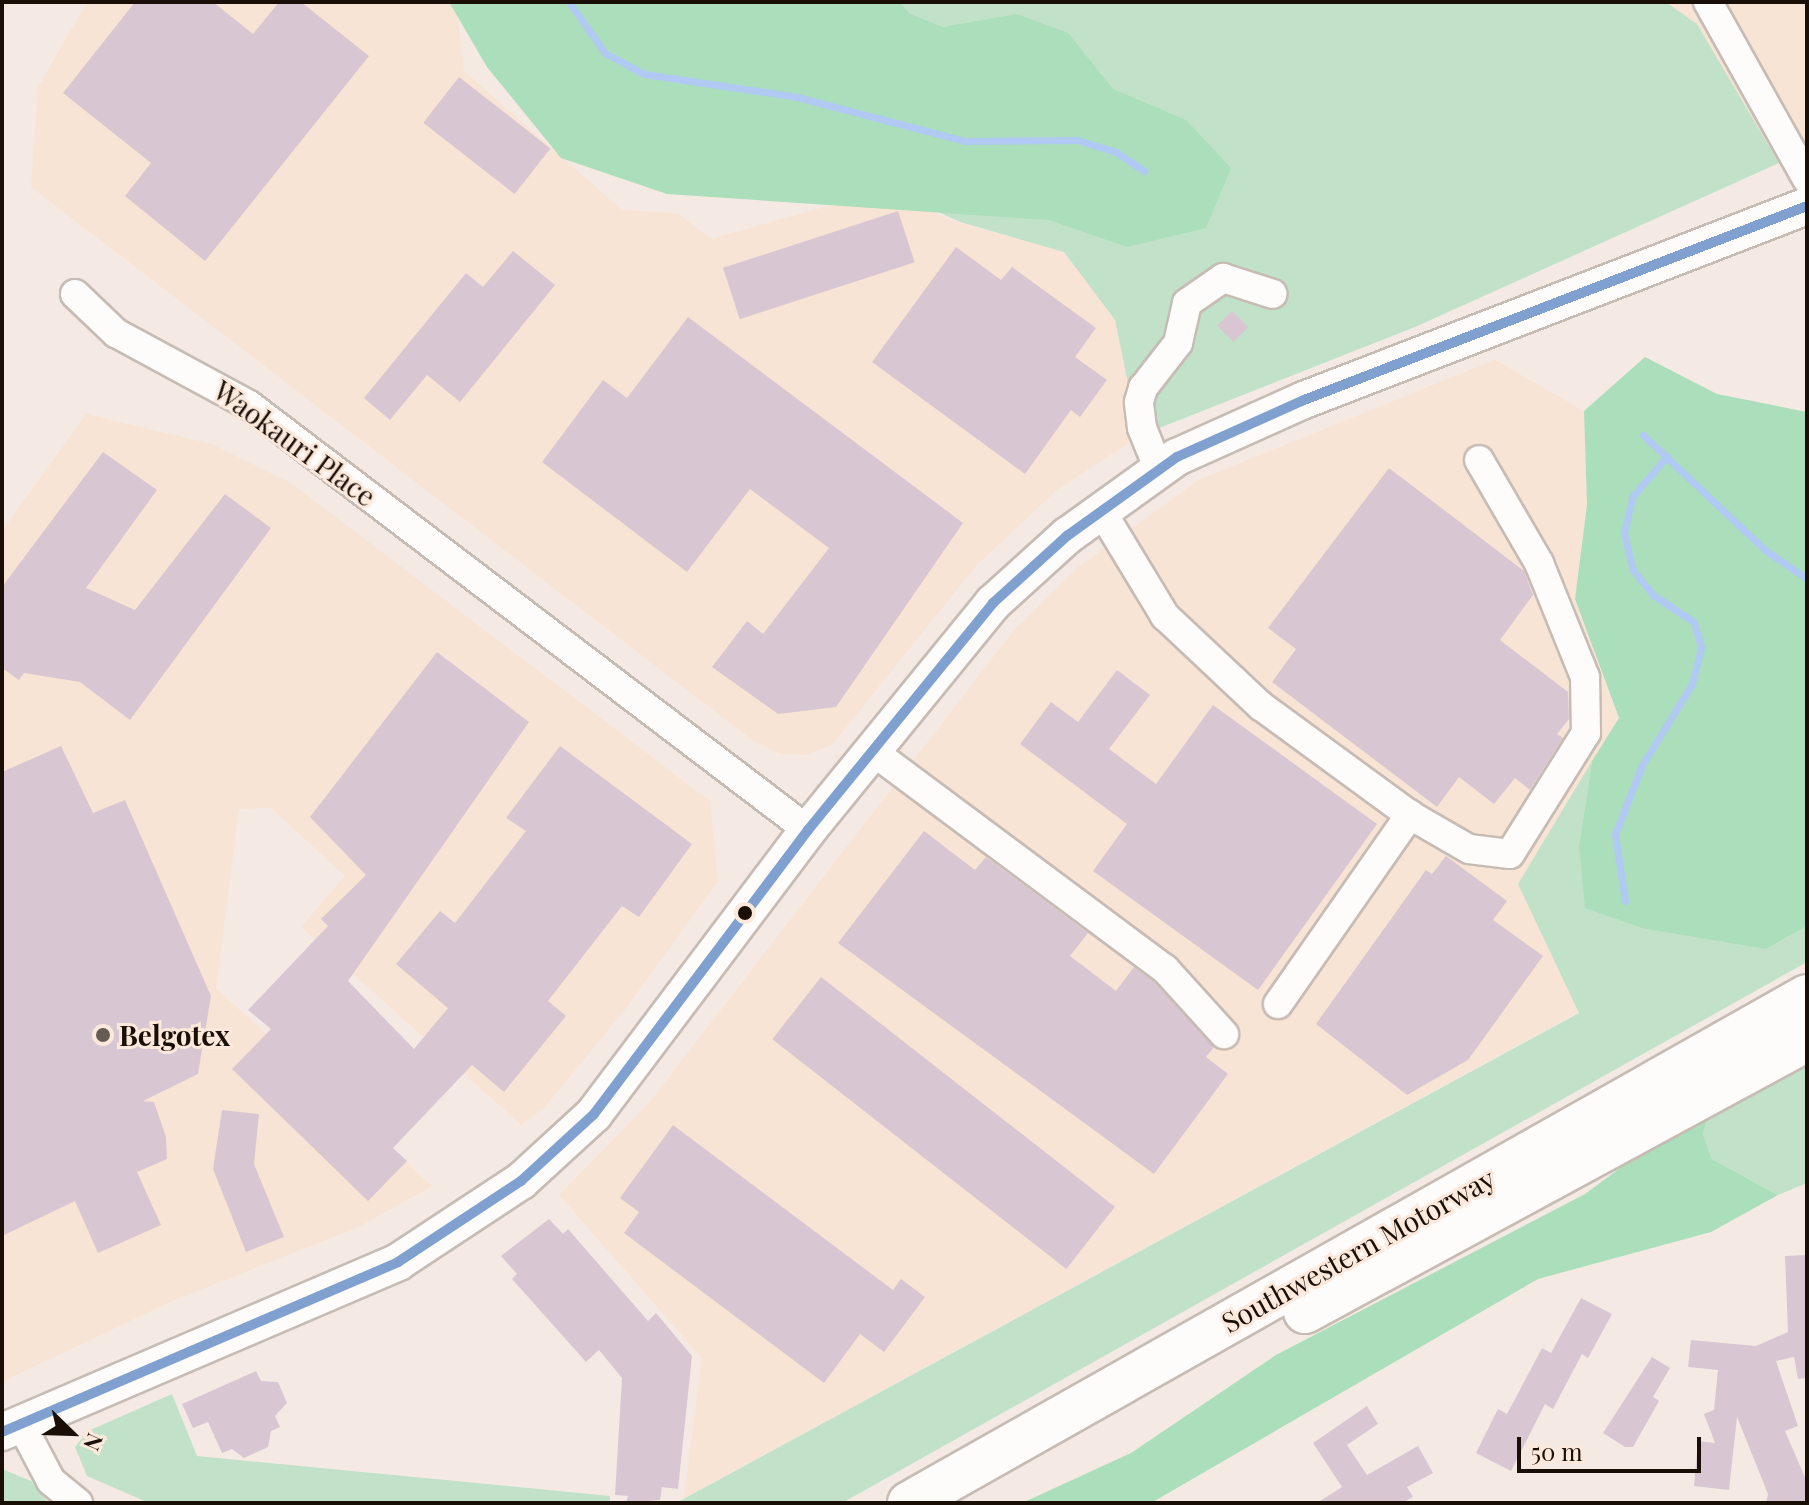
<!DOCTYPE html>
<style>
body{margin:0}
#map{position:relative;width:1809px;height:1505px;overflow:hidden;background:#f4eae3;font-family:"Playfair Display",serif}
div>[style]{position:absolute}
.built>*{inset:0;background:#f8e4d4}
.green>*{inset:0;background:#c1e2c8}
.forest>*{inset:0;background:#abdebb}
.stream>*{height:7px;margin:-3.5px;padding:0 3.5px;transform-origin:3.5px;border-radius:3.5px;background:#b0caf4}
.building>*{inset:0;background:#d8c7d2;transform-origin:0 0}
.roads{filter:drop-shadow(2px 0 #c6bcb4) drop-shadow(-2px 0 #c6bcb4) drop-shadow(0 2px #c6bcb4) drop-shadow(0 -2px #c6bcb4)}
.minor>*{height:28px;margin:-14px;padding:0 14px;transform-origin:14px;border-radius:14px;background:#fdfcfb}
.major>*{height:36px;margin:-18px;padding:0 18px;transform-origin:18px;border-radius:18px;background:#fdfcfb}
.highway>*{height:42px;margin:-21px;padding:0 21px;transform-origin:21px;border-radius:21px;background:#fdfcfb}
.bus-1>*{height:10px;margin:-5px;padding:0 5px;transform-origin:5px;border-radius:5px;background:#80a1d0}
.dots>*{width:22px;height:22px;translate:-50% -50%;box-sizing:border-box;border:4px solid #fce9db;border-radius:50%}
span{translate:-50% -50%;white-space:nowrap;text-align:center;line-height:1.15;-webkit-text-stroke:6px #fce9db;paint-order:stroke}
.street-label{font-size:28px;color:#190f07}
.poi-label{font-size:28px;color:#190f07;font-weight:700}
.left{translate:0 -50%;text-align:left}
.frame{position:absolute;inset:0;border:4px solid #190f07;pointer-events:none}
.north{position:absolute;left:32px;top:1393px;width:80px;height:80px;-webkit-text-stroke:6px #fce9db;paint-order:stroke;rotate:113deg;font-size:22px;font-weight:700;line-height:32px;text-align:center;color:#190f07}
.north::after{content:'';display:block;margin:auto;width:28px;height:36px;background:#190f07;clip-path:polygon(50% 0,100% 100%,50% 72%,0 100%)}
.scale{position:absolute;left:1517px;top:1437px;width:184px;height:36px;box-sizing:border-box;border:4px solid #190f07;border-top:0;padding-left:10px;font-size:24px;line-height:28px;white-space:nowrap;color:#190f07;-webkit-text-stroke:6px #fce9db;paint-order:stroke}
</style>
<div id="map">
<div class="built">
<div style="clip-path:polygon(87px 2px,456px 2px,464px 71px,622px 210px,678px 213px,711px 239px,888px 189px,950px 220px,1064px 252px,1115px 320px,1139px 436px,1057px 490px,976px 566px,832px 745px,807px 755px,780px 754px,752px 740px,31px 187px,38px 87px)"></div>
<div style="clip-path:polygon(1666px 2px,1807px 2px,1807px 153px,1779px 163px,1697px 24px)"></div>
<div style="clip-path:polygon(1495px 360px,1584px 411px,1587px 505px,1575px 599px,1619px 719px,1518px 884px,1579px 1012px,684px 1498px,702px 1358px,559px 1195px,648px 1104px,1014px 630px,1077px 568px,1200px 479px)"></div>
<div style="clip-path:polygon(86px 414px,212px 444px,291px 483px,710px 801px,718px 881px,624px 1011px,544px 1108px,521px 1125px,301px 927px,345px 876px,271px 808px,239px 809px,216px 988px,432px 1186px,359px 1227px,172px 1301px,2px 1382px,2px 531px)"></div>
</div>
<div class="green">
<div style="clip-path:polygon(629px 2px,1666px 2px,1697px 24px,1779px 163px,1415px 327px,1139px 436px,1115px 320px,1064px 252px,960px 222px,888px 189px)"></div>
<div style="clip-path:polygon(1592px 761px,1579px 845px,1711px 935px,1766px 949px,1807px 926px,1807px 962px,842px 1503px,676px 1503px,1579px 1013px,1518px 884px)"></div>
<div style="clip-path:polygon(1807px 1064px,1807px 1183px,1778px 1195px,1712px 1159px,1703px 1134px,1708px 1115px)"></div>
<div style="clip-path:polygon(172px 1394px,197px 1456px,610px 1496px,610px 1503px,149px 1503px,87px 1476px,75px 1447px,88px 1431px)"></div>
<div style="clip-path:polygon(2px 1469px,31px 1481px,48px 1503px,2px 1503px)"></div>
</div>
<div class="forest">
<div style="clip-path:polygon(449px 2px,899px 2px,910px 14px,943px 27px,1017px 14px,1068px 33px,1113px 89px,1186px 120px,1231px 168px,1206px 228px,1127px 247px,1049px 220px,667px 194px,561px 158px,487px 67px)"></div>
<div style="clip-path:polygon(1645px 357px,1717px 394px,1807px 412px,1807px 926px,1766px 949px,1642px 928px,1585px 908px,1579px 845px,1592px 761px,1619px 718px,1575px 599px,1587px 505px,1584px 411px)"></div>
<div style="clip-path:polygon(1708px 1115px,1703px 1134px,1712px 1159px,1778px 1195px,1711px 1232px,1538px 1279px,1151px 1503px,1022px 1503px,1131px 1453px,1276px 1355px,1585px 1194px,1677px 1126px)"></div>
</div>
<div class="stream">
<div style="left:569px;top:2px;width:62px;rotate:54.8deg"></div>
<div style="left:605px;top:53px;width:44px;rotate:28.3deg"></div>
<div style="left:644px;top:74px;width:155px;rotate:8.5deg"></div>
<div style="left:797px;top:97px;width:174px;rotate:14.7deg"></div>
<div style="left:965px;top:141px;width:112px;rotate:-0.5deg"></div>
<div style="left:1077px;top:140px;width:41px;rotate:17.1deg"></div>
<div style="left:1116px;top:152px;width:34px;rotate:34deg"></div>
<div style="left:1643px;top:435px;width:168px;rotate:43.3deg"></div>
<div style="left:1765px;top:550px;width:51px;rotate:34.6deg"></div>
<div style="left:1625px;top:901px;width:68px;rotate:-98.5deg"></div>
<div style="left:1615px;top:834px;width:74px;rotate:-68.6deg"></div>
<div style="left:1642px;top:765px;width:95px;rotate:-58.3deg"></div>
<div style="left:1692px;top:684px;width:38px;rotate:-76deg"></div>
<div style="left:1701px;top:647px;width:26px;rotate:-106deg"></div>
<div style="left:1694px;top:622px;width:49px;rotate:-146.6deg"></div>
<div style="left:1653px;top:595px;width:32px;rotate:-129deg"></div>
<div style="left:1633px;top:570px;width:38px;rotate:-104deg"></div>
<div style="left:1624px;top:533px;width:37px;rotate:-77deg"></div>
<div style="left:1632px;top:497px;width:54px;rotate:-49.5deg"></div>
</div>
<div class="building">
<div style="clip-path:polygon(135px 2px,213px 2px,253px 34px,279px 2px,301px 2px,369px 56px,205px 261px,125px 196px,151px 163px,63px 93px)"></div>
<div style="left:459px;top:77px;width:116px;height:58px;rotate:38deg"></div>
<div style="left:898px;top:211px;width:54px;height:184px;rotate:72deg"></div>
<div style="clip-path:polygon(956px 247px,1001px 280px,1012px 267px,1096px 328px,1075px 357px,1107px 380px,1080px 417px,1071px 410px,1025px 474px,872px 362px)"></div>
<div style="clip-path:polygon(513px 251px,555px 285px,460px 402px,427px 375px,390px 420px,364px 398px,466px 273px,483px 287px)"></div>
<div style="left:1232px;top:311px;width:23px;height:21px;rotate:45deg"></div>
<div style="clip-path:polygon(688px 317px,963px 523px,836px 707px,778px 714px,712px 667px,747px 621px,763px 634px,829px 548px,750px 489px,687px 572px,542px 462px,603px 380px,627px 398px)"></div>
<div style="clip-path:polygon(103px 452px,157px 490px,86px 588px,135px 610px,225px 494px,271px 528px,130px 720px,80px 682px,24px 673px,19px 680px,2px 668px,2px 587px)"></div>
<div style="clip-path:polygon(1389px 468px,1524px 571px,1533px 595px,1500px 640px,1568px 692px,1569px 719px,1557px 734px,1563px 738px,1530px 790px,1515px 778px,1494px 804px,1459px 777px,1437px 807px,1272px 682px,1296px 649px,1268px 628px)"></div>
<div style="clip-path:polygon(437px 652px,529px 722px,348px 981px,414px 1049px,448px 1008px,396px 964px,440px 911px,455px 923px,526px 831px,506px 818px,560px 746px,692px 844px,639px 917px,622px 906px,548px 1001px,566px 1016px,504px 1092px,472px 1065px,393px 1148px,407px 1161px,368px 1201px,232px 1069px,271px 1029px,248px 1010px,328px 926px,321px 919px,366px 875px,310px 817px)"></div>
<div style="clip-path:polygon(1117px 670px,1150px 695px,1109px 749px,1156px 784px,1213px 705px,1377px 824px,1258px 990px,1093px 871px,1127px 824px,1020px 744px,1051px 702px,1078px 722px)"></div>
<div style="clip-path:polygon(61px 746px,93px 813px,125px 800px,211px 996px,198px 1074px,143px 1101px,154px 1102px,166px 1137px,167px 1159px,137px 1172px,161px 1225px,98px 1253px,75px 1201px,2px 1236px,2px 772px)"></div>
<div style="clip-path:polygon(924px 831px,975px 870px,986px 857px,1088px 933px,1070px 956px,1116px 991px,1134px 967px,1154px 982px,1214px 1047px,1206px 1057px,1228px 1074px,1154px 1174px,838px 943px)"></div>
<div style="clip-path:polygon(1446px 856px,1507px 901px,1493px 920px,1543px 956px,1468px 1060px,1407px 1095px,1316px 1024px,1426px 870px,1432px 874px)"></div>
<div style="left:821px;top:977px;width:373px;height:79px;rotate:38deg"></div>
<div style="clip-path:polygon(222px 1110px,259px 1114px,254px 1164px,284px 1237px,246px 1252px,213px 1169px)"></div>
<div style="clip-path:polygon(673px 1125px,893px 1290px,901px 1279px,925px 1297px,884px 1352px,860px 1334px,824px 1383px,624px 1233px,639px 1212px,620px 1198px)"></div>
<div style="clip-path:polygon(549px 1219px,563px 1234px,568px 1229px,648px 1321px,656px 1313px,692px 1356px,678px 1489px,662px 1487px,660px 1500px,626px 1503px,628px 1496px,615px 1495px,622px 1378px,599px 1350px,586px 1362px,512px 1279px,517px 1274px,501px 1256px)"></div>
<div style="clip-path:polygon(1807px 1255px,1807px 1378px,1798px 1379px,1794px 1357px,1776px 1361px,1798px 1426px,1785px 1431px,1807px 1482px,1807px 1503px,1766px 1503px,1768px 1494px,1737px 1417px,1729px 1490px,1694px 1486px,1698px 1441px,1715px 1443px,1704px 1414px,1714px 1410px,1718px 1370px,1688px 1367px,1691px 1340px,1756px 1346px,1788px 1332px,1785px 1256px)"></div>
<div style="clip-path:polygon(1581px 1298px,1612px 1314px,1588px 1358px,1582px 1354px,1553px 1409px,1545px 1404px,1511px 1471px,1476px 1453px,1498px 1409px,1507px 1414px,1542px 1348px,1551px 1353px)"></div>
<div style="clip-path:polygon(1652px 1357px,1670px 1368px,1653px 1397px,1659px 1401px,1633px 1447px,1625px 1447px,1603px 1433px)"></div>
<div style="clip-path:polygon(256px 1371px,261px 1381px,278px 1382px,287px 1403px,275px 1416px,280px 1427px,271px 1431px,268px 1447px,244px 1458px,232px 1449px,222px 1453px,208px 1422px,193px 1428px,182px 1404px)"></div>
<div style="clip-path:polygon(1367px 1406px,1378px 1424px,1347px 1445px,1367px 1475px,1418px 1446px,1433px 1473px,1407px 1487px,1413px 1497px,1402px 1503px,1317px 1503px,1342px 1487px,1313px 1443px)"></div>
</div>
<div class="roads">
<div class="minor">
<div style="left:1708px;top:2px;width:203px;rotate:60.8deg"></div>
<div style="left:75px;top:294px;width:57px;rotate:43.6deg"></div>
<div style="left:116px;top:333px;width:151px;rotate:28.4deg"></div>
<div style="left:249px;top:405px;width:702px;rotate:37.25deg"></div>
<div style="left:1159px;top:470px;width:45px;rotate:-112deg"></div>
<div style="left:1142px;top:428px;width:26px;rotate:-97deg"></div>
<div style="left:1139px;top:402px;width:15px;rotate:-74deg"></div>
<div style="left:1143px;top:388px;width:57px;rotate:-52.1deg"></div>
<div style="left:1178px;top:343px;width:41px;rotate:-77.3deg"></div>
<div style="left:1187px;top:303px;width:44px;rotate:-34.8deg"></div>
<div style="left:1223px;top:278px;width:52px;rotate:17.7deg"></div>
<div style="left:1102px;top:512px;width:122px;rotate:58.8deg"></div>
<div style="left:1165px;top:616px;width:132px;rotate:43.2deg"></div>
<div style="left:1261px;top:706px;width:185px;rotate:36.2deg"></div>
<div style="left:1410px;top:815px;width:68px;rotate:30deg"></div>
<div style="left:1469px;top:849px;width:41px;rotate:7deg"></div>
<div style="left:1510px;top:854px;width:143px;rotate:-57.9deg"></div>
<div style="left:1586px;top:733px;width:56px;rotate:-91deg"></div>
<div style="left:1585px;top:677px;width:123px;rotate:-112deg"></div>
<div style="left:1539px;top:563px;width:119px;rotate:-120.2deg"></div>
<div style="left:871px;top:750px;width:367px;rotate:36.7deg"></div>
<div style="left:1165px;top:969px;width:88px;rotate:47.8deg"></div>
<div style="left:1278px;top:1004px;width:231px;rotate:-55.1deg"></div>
<div style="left:21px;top:1424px;width:64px;rotate:62.2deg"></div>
<div style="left:51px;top:1481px;width:35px;rotate:39deg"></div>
</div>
<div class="major">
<div style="left:2px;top:1432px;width:431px;rotate:-23.2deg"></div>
<div style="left:398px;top:1262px;width:147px;rotate:-33.4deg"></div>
<div style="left:521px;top:1181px;width:99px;rotate:-42.5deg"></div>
<div style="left:594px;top:1114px;width:356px;rotate:-53deg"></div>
<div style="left:808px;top:830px;width:293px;rotate:-50.8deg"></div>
<div style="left:993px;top:603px;width:100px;rotate:-42.2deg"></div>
<div style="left:1067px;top:536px;width:135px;rotate:-35.7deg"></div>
<div style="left:1177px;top:457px;width:139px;rotate:-24.2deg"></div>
<div style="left:1304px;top:400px;width:539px;rotate:-21.09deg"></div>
</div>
<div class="highway">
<div style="left:1305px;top:1312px;width:571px;rotate:-28.45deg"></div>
<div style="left:909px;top:1503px;width:1031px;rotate:-29.45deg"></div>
</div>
</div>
<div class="bus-1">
<div style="left:2px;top:1432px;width:431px;rotate:-23.2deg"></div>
<div style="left:398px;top:1262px;width:147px;rotate:-33.4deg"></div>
<div style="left:521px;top:1181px;width:99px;rotate:-42.5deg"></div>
<div style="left:594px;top:1114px;width:356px;rotate:-53deg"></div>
<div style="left:808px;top:830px;width:293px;rotate:-50.8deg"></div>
<div style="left:993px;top:603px;width:100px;rotate:-42.2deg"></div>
<div style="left:1067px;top:536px;width:135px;rotate:-35.7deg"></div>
<div style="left:1177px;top:457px;width:139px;rotate:-24.2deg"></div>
<div style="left:1304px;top:400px;width:539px;rotate:-21.09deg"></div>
</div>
<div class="dots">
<div style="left:745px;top:913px;background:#190f07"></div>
<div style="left:103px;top:1035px;background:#665c54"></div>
</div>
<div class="street-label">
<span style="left:295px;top:443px;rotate:36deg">Waokauri Place</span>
<span style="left:1358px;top:1250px;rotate:-29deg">Southwestern Motorway</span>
</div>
<div class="poi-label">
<span class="left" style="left:119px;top:1035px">Belgotex</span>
</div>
<div class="frame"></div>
<div class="north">N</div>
<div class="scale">50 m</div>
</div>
